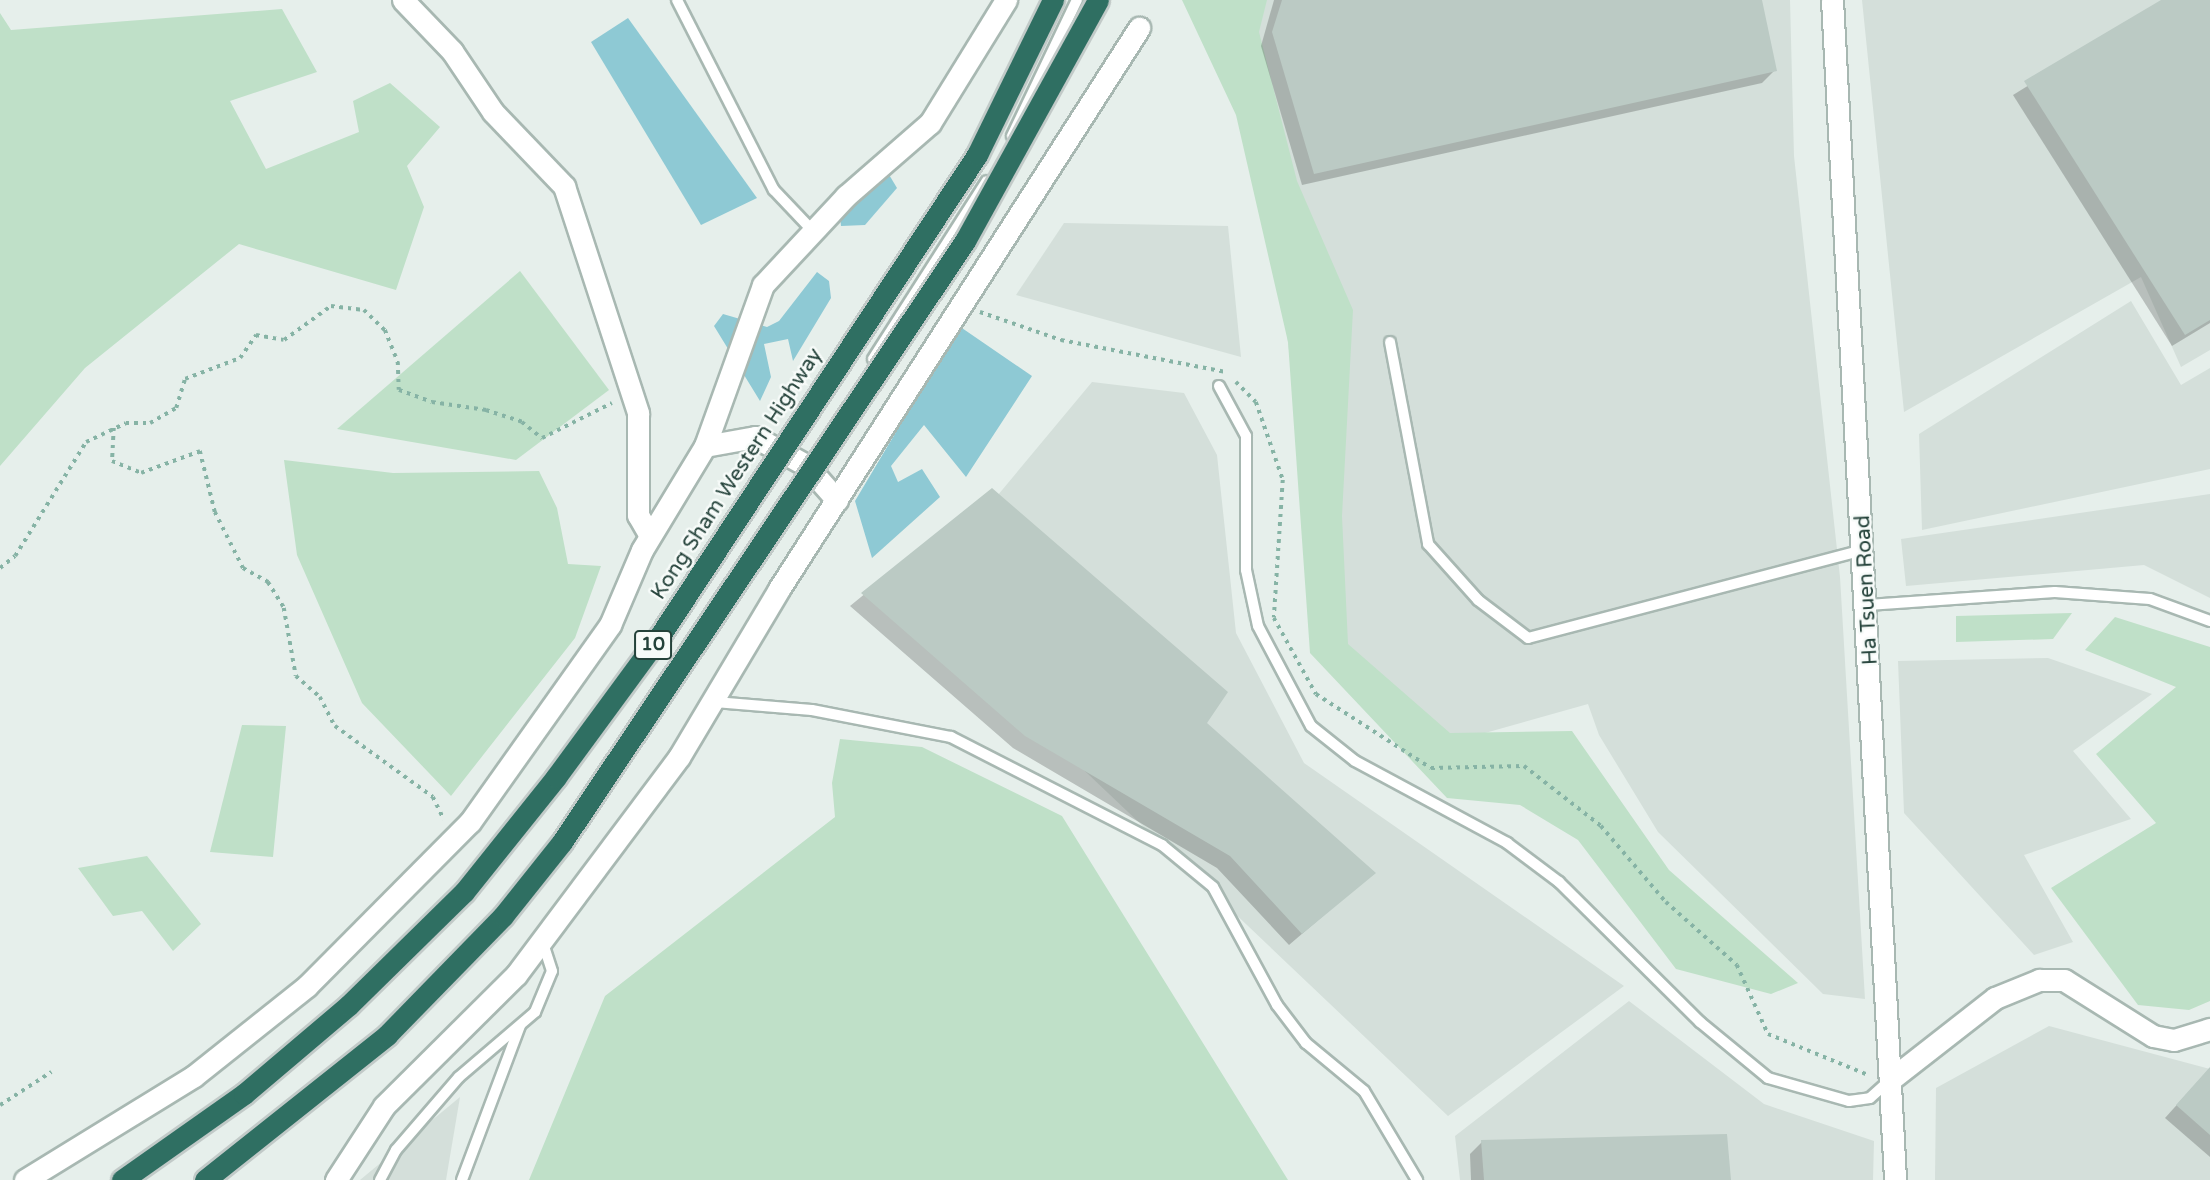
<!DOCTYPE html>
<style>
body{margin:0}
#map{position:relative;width:2210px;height:1180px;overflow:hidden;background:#e6efeb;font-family:"Varela Round",sans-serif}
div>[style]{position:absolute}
.built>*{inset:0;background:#d4dfda}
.green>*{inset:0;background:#bfe0c8}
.water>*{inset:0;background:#8ec9d4}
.shadow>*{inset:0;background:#0003}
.building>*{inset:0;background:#bbcac4}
.path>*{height:3.5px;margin-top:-1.75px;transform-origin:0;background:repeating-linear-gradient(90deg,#86b3a5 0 3.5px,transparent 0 8.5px)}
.roads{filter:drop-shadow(2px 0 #a8b8b2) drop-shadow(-2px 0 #a8b8b2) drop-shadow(0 2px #a8b8b2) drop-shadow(0 -2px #a8b8b2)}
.service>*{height:10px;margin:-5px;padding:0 5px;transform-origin:5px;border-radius:5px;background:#fff}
.minor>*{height:21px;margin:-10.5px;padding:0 10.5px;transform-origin:10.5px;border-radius:10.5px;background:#fff}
.tertiary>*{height:21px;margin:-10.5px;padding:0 10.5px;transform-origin:10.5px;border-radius:10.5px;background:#fff}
.bridges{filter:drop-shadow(2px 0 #c2cac8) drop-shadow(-2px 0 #c2cac8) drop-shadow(0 2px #c2cac8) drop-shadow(0 -2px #c2cac8)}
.motorway-bridge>*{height:21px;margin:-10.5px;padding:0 10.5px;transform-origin:10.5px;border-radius:10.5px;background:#2f6f62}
span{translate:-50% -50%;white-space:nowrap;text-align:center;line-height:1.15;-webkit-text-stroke:5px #f7fbf9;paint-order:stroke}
.shield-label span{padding:2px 5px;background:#f7fbf9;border:2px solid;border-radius:5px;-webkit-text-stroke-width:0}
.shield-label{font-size:19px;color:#24423a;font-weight:700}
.street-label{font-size:21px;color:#24423a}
</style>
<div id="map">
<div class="built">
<div style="clip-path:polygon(1244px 0,1790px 0,1794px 156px,1840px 577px,1865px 999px,1823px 994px,1658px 832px,1599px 735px,1588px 704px,1435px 747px,1325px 631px)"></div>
<div style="clip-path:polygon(1862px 0,2210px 0,2210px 350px,2181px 367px,2141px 277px,1904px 412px)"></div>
<div style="clip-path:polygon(1064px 223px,1228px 226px,1241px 357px,1016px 295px)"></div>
<div style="clip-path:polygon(2131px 301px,2181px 385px,2210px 368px,2210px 469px,1922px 530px,1919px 434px)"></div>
<div style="clip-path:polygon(1092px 382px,1184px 393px,1217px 455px,1236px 633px,1304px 763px,1624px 986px,1448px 1116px,908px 603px)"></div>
<div style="clip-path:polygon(2210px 494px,2210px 598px,2144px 565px,1906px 586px,1901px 539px)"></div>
<div style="clip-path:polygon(2048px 658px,2152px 694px,2073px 751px,2131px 819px,2024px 855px,2073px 942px,2034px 955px,1904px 813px,1898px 661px)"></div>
<div style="clip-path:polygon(1629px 1001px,1764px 1104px,1874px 1141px,1873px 1180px,1460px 1180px,1455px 1136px)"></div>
<div style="clip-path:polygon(2049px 1026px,2210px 1069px,2210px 1180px,1935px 1180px,1936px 1088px)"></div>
<div style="clip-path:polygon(460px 1097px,446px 1180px,360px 1180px)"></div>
</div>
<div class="green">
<div style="clip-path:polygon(1182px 0,1267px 0,1259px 32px,1297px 181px,1353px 310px,1342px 516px,1348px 644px,1450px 733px,1572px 731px,1669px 870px,1798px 983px,1771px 994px,1676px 969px,1578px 840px,1520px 805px,1447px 798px,1310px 653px,1288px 342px,1236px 115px)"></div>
<div style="clip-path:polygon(282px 9px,317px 72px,230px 101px,266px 169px,359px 132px,353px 101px,390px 83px,440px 127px,407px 166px,424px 207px,396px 290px,239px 244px,85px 368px,0 466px,0 13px,11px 30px)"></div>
<div style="clip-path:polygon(520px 271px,609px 390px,516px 460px,337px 429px)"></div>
<div style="clip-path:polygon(284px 460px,393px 473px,539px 471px,557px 508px,568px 564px,601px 566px,575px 638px,451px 796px,362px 703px,297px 555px)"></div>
<div style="clip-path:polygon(2072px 613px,2053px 639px,1956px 642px,1956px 616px)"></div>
<div style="clip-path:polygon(2115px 617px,2210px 647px,2210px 1001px,2189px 1010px,2138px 1005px,2051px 888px,2156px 823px,2096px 754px,2176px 687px,2085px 650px)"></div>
<div style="clip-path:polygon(242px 725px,286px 726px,273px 857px,210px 852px)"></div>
<div style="clip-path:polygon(840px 739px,922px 747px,1062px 816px,1288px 1180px,529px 1180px,605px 996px,835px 817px,832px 783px)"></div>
<div style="clip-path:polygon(147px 856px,201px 924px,173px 951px,142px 911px,113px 916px,78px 868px)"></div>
</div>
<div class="water">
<div style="clip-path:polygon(628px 18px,757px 198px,701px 225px,591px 42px)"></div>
<div style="clip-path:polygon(888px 173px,897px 188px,865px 225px,841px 226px,838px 195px)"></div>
<div style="clip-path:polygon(817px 272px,829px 281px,831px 298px,793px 361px,788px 339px,764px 344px,771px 377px,760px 401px,714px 326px,723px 314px,767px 327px,779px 321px)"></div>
<div style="clip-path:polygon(959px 326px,1032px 376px,966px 477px,924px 425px,891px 466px,898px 482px,922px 469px,940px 497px,872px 558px,855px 501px)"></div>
</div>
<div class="shadow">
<div style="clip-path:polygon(1274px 0,1760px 0,1775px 70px,1762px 83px,1302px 185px,1261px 46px)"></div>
<div style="clip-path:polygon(2165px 0,2210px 0,2210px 323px,2172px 346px,2013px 95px)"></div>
<div style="clip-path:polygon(992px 490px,1204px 723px,1373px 873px,1289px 945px,1217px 868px,1013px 748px,850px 606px)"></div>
<div style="clip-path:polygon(2210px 1068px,2210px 1157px,2165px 1118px)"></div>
<div style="clip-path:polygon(1482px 1142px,1729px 1180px,1471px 1180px,1470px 1154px)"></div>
</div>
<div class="building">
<div style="clip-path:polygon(1282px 0,1762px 0,1777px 71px,1314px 174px,1272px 32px)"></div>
<div style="clip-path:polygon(2161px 0,2210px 0,2210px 320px,2185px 335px,2024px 81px)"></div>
<div style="clip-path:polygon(992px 488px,1228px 692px,1207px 723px,1376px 873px,1302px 934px,1230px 856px,1025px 736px,861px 593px)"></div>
<div style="clip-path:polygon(2210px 1067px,2210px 1135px,2176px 1105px)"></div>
<div style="clip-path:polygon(1727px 1134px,1731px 1180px,1484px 1180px,1481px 1140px)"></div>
</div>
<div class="path">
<div style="left:980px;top:312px;width:86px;rotate:19.1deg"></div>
<div style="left:1061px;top:340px;width:168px;rotate:11deg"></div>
<div style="left:1236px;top:382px;width:28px;rotate:45deg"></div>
<div style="left:1256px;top:402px;width:83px;rotate:70.9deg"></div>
<div style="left:1283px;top:480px;width:138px;rotate:93.7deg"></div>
<div style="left:1274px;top:618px;width:87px;rotate:61.1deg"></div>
<div style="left:1316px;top:694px;width:137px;rotate:32.8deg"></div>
<div style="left:1431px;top:768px;width:93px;rotate:-1.2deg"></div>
<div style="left:1524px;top:766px;width:98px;rotate:37.9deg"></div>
<div style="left:1601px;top:826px;width:100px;rotate:49.5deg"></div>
<div style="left:1666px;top:902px;width:95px;rotate:41.6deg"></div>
<div style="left:1737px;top:965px;width:76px;rotate:65.8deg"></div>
<div style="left:1768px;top:1034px;width:108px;rotate:22.3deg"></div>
<div style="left:114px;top:428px;width:33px;rotate:93deg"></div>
<div style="left:112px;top:461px;width:31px;rotate:22deg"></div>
<div style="left:141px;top:473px;width:63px;rotate:-20.4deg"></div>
<div style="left:200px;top:451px;width:63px;rotate:76.2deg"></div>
<div style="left:215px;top:512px;width:63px;rotate:63.4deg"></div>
<div style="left:243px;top:568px;width:29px;rotate:29deg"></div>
<div style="left:268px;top:582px;width:31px;rotate:58deg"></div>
<div style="left:284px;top:608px;width:69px;rotate:80deg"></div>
<div style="left:296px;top:676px;width:32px;rotate:41deg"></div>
<div style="left:320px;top:697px;width:33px;rotate:63deg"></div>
<div style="left:335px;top:726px;width:121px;rotate:35.9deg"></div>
<div style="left:433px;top:797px;width:25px;rotate:64deg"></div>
<div style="left:0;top:568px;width:19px;rotate:-39deg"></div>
<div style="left:15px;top:556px;width:134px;rotate:-58.1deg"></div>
<div style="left:86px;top:442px;width:44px;rotate:-25.4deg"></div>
<div style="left:126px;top:423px;width:24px"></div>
<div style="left:150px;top:423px;width:30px;rotate:-30deg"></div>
<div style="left:176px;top:408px;width:30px;rotate:-73deg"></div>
<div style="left:185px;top:379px;width:59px;rotate:-20.9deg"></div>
<div style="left:240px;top:358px;width:28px;rotate:-55deg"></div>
<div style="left:256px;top:335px;width:28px;rotate:10deg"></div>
<div style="left:284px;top:340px;width:58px;rotate:-35.9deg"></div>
<div style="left:331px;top:306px;width:33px;rotate:7deg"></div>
<div style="left:364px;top:310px;width:29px;rotate:44deg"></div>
<div style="left:385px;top:330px;width:35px;rotate:68deg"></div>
<div style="left:398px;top:362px;width:28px;rotate:88deg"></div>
<div style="left:399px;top:390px;width:35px;rotate:20deg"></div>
<div style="left:432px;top:402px;width:55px;rotate:8.4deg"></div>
<div style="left:486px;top:410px;width:38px;rotate:18deg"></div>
<div style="left:522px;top:422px;width:26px;rotate:39deg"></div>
<div style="left:542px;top:438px;width:78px;rotate:-26.6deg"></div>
<div style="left:0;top:1105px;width:61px;rotate:-32.9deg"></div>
</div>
<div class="roads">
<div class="service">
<div style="left:677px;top:0;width:213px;rotate:63deg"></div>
<div style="left:774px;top:190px;width:55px;rotate:46.5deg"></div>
<div style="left:1012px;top:136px;width:151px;rotate:-64.5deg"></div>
<div style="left:1390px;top:342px;width:206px;rotate:79.3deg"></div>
<div style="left:1428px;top:544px;width:75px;rotate:48.2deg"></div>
<div style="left:1478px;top:600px;width:63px;rotate:37.2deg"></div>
<div style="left:1528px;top:638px;width:346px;rotate:-14.7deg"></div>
<div style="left:873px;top:359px;width:211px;rotate:-57.4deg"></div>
<div style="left:1219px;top:386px;width:57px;rotate:61.6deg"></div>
<div style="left:1246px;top:436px;width:134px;rotate:90deg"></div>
<div style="left:1246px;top:570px;width:57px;rotate:77.9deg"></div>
<div style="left:1258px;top:626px;width:113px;rotate:62.1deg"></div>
<div style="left:1311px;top:726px;width:56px;rotate:38.5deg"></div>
<div style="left:1355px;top:761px;width:173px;rotate:28.3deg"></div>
<div style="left:1507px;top:843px;width:65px;rotate:36.9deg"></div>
<div style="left:1559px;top:882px;width:199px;rotate:44.8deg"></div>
<div style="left:1700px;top:1022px;width:88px;rotate:39.5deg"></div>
<div style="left:1768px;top:1078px;width:84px;rotate:15.9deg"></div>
<div style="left:1849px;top:1101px;width:21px;rotate:-8deg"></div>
<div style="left:1870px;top:1098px;width:27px;rotate:-42deg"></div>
<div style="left:1868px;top:605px;width:187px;rotate:-4deg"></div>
<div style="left:2055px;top:592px;width:95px;rotate:4.2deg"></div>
<div style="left:2150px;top:599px;width:64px;rotate:20.1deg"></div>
<div style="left:715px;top:702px;width:97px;rotate:4.7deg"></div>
<div style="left:812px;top:710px;width:142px;rotate:11deg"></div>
<div style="left:951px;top:737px;width:237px;rotate:27.1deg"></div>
<div style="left:1162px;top:845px;width:66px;rotate:39.5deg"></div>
<div style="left:1213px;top:887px;width:134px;rotate:61.5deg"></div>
<div style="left:1277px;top:1005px;width:48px;rotate:52.7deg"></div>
<div style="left:1306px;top:1043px;width:75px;rotate:39.6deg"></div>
<div style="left:1364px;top:1091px;width:104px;rotate:59.2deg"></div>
<div style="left:380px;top:1180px;width:34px;rotate:-62deg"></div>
<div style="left:396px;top:1150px;width:96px;rotate:-49.2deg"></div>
<div style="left:459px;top:1077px;width:100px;rotate:-40.5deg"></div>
<div style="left:535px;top:1012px;width:44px;rotate:-67.5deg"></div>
<div style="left:552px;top:971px;width:32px;rotate:-108deg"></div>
<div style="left:462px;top:1180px;width:165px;rotate:-69.4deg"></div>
</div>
<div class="minor">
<div style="left:403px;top:0;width:71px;rotate:46.1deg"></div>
<div style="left:452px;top:51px;width:73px;rotate:56.1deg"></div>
<div style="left:493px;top:112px;width:103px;rotate:46.2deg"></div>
<div style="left:564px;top:186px;width:239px;rotate:71.9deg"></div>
<div style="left:638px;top:413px;width:102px;rotate:90deg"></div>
<div style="left:638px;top:515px;width:24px;rotate:60deg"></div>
<div style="left:705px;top:446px;width:51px;rotate:-10.2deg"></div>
<div style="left:755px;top:437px;width:58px;rotate:28.8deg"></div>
<div style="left:806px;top:465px;width:47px;rotate:48.5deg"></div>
<div style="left:1890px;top:1080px;width:133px;rotate:-38deg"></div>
<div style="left:1995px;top:998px;width:48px;rotate:-22.2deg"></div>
<div style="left:2039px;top:980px;width:25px"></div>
<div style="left:2064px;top:980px;width:105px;rotate:32.2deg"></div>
<div style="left:2153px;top:1036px;width:21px;rotate:11deg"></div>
<div style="left:2174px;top:1040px;width:38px;rotate:-17deg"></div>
<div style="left:25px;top:1180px;width:198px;rotate:-31.6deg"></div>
<div style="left:194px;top:1076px;width:144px;rotate:-38.5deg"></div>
<div style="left:307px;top:986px;width:231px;rotate:-45.2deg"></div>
<div style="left:470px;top:822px;width:242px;rotate:-54.6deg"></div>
<div style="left:610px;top:625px;width:82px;rotate:-66.9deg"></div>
<div style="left:642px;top:550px;width:122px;rotate:-58.8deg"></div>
<div style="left:705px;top:446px;width:171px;rotate:-70.2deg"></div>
<div style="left:763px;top:285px;width:122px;rotate:-47deg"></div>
<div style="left:846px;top:196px;width:111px;rotate:-41deg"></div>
<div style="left:930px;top:123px;width:145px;rotate:-58.3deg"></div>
<div style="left:336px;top:1180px;width:88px;rotate:-57deg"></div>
<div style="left:384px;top:1106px;width:186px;rotate:-44.8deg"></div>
<div style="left:516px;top:975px;width:272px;rotate:-53.2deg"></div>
<div style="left:679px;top:757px;width:196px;rotate:-59.2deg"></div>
<div style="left:779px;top:589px;width:667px;rotate:-57.31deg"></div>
</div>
<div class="tertiary">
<div style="left:1832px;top:0;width:1182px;rotate:86.94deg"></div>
</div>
</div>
<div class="bridges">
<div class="motorway-bridge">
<div style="left:122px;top:1180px;width:149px;rotate:-35.2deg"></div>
<div style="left:244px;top:1094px;width:138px;rotate:-40.3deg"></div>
<div style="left:349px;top:1005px;width:161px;rotate:-44.5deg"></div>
<div style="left:464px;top:892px;width:147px;rotate:-51.3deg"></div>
<div style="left:556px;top:777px;width:177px;rotate:-53.7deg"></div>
<div style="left:661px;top:634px;width:574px;rotate:-56.59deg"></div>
<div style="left:977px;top:155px;width:173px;rotate:-63.9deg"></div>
<div style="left:205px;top:1180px;width:233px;rotate:-38.5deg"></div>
<div style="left:387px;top:1035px;width:166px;rotate:-45.7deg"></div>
<div style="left:503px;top:916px;width:95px;rotate:-51.4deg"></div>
<div style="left:562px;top:842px;width:724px;rotate:-56.16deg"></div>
<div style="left:965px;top:241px;width:275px;rotate:-61.1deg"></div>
</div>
</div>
<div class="shield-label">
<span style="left:653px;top:645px">10</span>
</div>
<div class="street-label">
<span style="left:737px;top:474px;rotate:-57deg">Kong Sham Western Highway</span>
<span style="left:1867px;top:590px;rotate:-93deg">Ha Tsuen Road</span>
</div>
</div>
